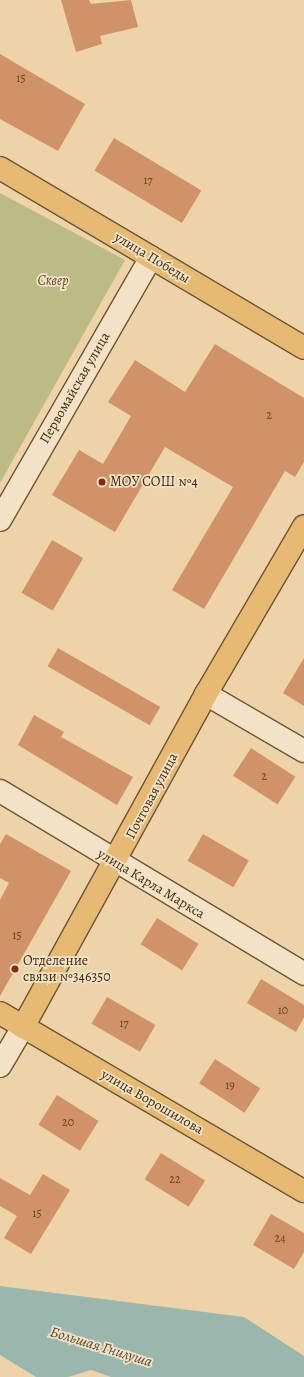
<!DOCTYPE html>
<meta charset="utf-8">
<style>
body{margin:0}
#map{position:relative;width:304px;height:1377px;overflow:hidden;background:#eed3a9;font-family:Alegreya,serif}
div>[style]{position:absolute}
.green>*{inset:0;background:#bdbb85}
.water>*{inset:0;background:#9ab7ae}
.building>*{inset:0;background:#d09267;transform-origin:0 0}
.roads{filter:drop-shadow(1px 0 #6e5433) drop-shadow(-1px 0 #6e5433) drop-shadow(0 1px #6e5433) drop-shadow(0 -1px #6e5433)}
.minor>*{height:22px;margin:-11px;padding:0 11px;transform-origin:11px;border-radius:11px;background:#f4e2c7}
.major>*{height:22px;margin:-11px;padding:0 11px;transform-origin:11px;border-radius:11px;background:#e7ba74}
.dots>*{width:11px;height:11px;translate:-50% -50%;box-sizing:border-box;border:2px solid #f4e2c7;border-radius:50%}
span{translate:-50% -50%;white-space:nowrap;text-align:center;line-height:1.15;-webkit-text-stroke:3.5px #f4e2c7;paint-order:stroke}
.number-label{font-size:12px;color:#664423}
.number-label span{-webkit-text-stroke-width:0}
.street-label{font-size:14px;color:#432a0c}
.park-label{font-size:14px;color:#5b4724;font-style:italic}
.poi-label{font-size:14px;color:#432a0c}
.left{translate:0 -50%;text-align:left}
.water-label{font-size:15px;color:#594d34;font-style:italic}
</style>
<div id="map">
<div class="green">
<div style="clip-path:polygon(0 193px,125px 260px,0 483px)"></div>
</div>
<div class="water">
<div style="clip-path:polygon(0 1286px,244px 1317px,304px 1356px,304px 1377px,111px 1377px,91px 1370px,68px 1377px,36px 1377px,0 1355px)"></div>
</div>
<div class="building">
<div style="clip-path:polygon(61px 0,89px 0,91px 4px,131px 0,138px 27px,100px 36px,102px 44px,76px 52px)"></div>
<div style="clip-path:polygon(0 54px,85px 104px,58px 151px,0 119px)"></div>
<div style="left:114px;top:138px;width:102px;height:38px;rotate:31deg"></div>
<div style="clip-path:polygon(215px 344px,304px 398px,304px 462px,295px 477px,285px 471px,204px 609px,172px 590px,233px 487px,165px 447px,115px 532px,52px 495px,79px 450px,103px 464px,131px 416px,108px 402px,135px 360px,185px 392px)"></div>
<div style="left:52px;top:540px;width:36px;height:61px;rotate:30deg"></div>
<div style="left:58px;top:648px;width:118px;height:21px;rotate:30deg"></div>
<div style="clip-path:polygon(304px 658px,304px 706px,283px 693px)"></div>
<div style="clip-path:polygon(34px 715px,64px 732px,61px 737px,133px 777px,117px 805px,18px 745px)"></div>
<div style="left:251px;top:748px;width:53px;height:33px;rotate:33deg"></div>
<div style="clip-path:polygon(6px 834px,71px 871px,0 996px,0 900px,9px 883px,0 878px,0 844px)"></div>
<div style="left:203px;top:834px;width:53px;height:31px;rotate:30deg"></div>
<div style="left:157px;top:918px;width:49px;height:31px;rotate:32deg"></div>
<div style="clip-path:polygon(261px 979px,304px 1005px,304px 1017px,296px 1032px,247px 1003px)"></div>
<div style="left:107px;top:997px;width:56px;height:31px;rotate:30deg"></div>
<div style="left:215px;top:1059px;width:54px;height:29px;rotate:33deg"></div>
<div style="left:57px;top:1095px;width:49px;height:35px;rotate:32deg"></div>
<div style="left:161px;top:1153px;width:52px;height:31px;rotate:32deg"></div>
<div style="clip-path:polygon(43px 1174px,70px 1190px,31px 1254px,4px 1238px,17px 1216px,0 1206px,0 1178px,30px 1195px)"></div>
<div style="clip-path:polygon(271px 1214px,304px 1233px,304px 1252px,294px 1269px,253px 1245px)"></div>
</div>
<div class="roads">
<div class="minor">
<div style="left:0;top:520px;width:303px;rotate:-60.1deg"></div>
<div style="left:206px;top:694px;width:113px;rotate:30.2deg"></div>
<div style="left:0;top:791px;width:355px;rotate:31deg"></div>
<div style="left:0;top:1066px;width:45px;rotate:-59.5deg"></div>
</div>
<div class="major">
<div style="left:0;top:168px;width:353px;rotate:30.6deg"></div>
<div style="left:0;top:1013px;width:352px;rotate:30.4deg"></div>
<div style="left:23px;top:1027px;width:380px;rotate:-61.2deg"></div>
<div style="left:206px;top:694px;width:194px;rotate:-59.7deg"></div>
</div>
</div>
<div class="dots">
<div style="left:102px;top:482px;background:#8f2418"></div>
<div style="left:15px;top:969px;background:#8f2418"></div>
</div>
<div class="number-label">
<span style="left:21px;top:79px">15</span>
<span style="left:148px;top:181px">17</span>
<span style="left:269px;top:416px">2</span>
<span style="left:264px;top:777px">2</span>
<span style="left:17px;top:936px">15</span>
<span style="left:283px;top:1011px">10</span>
<span style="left:124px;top:1024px">17</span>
<span style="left:230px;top:1086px">19</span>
<span style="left:68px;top:1123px">20</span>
<span style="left:175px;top:1180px">22</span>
<span style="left:37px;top:1214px">15</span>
<span style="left:280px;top:1239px">24</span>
</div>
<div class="street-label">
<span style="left:152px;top:258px;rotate:31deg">улица Победы</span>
<span style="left:75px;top:388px;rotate:-60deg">Первомайская улица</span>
<span style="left:152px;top:796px;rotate:-62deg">Почтовая улица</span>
<span style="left:151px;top:884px;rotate:31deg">улица Карла Маркса</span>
<span style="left:152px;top:1102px;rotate:30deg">улица Ворошилова</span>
</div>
<div class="park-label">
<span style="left:53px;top:281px">Сквер</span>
</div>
<div class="poi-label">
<span class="left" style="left:110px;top:482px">МОУ СОШ №4</span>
<span class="left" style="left:23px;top:969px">Отделение<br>связи №346350</span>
</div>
<div class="water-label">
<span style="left:101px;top:1347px;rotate:17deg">Большая Гнилуша</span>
</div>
</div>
